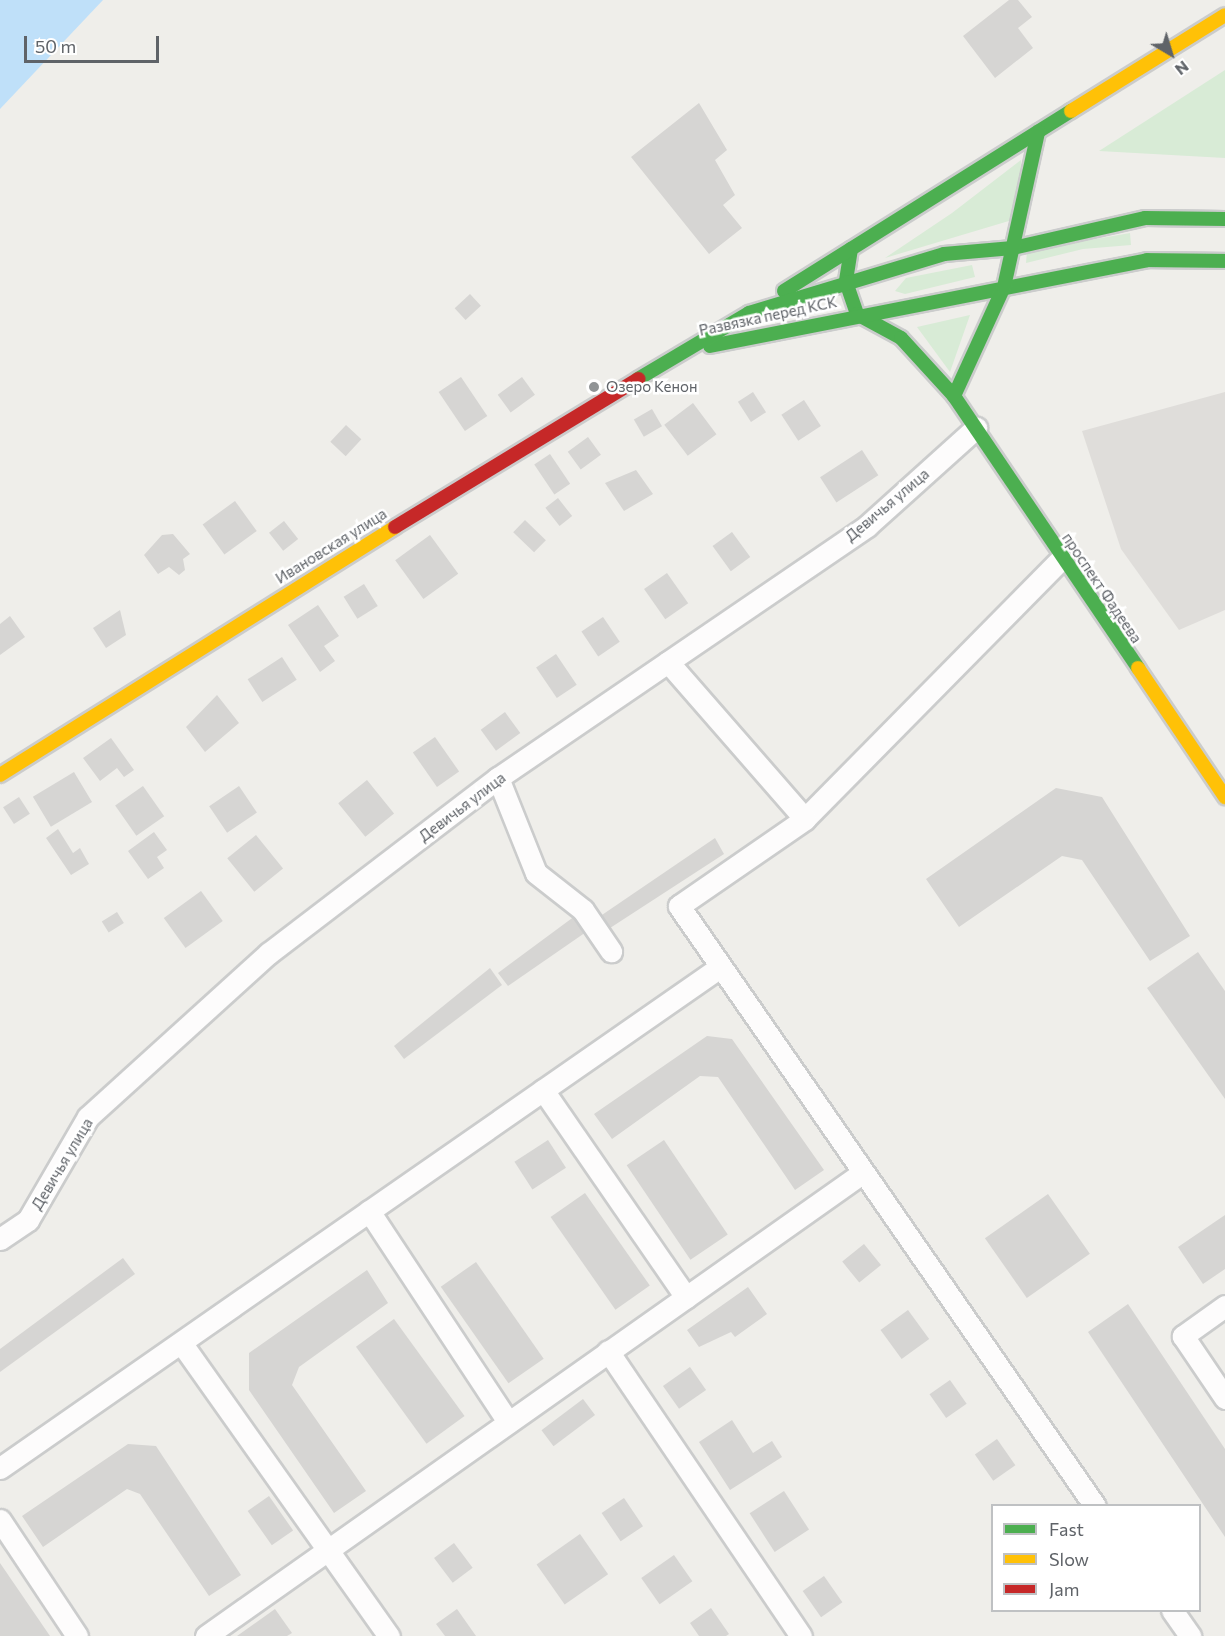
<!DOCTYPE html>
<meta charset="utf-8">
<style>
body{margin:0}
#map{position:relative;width:1225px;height:1636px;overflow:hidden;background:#efeeea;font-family:Commissioner,sans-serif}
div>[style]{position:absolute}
.industrial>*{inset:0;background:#dfddda}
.green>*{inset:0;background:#d8ebd6}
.water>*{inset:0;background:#bfe0f9}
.building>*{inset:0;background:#d6d5d3;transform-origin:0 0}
.roads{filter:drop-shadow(2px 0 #cbcccc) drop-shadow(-2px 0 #cbcccc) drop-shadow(0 2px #cbcccc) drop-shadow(0 -2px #cbcccc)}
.street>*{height:21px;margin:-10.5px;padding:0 10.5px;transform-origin:10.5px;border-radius:10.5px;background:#fdfcfc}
.fast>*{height:14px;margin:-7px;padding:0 7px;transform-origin:7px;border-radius:7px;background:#4caf50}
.slow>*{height:14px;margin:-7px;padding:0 7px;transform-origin:7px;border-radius:7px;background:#ffc107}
.jam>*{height:14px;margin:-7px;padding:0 7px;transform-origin:7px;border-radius:7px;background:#c62828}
.dots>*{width:16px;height:16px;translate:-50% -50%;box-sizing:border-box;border:3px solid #fff;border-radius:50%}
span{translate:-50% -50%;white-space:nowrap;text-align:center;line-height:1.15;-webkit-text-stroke:5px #fff;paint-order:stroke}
.street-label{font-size:15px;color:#5f6368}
.poi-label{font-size:15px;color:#5f6368}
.left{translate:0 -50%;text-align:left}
.legend{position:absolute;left:991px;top:1504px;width:210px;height:108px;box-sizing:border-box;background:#fff;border:2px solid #bfc1c3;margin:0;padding:8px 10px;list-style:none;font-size:18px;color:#5f6368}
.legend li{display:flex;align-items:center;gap:12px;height:30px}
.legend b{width:30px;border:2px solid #bfc1c3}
.north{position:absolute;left:1141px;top:24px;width:60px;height:60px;-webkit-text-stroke:4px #fff;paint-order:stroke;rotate:142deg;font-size:16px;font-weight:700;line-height:24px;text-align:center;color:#5f6368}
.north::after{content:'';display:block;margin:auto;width:21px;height:27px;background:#5f6368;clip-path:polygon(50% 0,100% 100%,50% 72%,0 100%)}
.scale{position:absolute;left:24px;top:36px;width:135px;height:27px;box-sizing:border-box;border:3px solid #5f6368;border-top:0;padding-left:8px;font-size:18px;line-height:21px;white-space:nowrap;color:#5f6368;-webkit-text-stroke:4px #fff;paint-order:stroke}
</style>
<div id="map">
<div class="industrial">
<div style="clip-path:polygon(1225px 392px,1225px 610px,1179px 630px,1121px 549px,1082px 431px)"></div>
</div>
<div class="green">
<div style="clip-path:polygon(1225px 70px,1225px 158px,1099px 151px)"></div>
<div style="clip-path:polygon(1021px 160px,1019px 218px,885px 258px,952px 213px)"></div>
<div style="clip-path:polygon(1130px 233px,1131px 245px,1083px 249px,1026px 263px,1027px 251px)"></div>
<div style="clip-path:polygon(972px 265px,975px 277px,905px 294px,895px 291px,906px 278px)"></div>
<div style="clip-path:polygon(970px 315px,950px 372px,917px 327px)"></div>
</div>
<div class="water">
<div style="clip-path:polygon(0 0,103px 0,0 109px)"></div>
</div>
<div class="building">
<div style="clip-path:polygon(1009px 0,1018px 0,1032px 17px,1018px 28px,1033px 48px,995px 78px,963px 36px)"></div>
<div style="clip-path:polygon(699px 103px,727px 150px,715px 160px,735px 195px,723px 205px,742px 228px,709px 254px,631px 157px)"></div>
<div style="left:470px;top:294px;width:16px;height:21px;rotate:47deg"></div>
<div style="left:461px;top:377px;width:47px;height:27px;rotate:56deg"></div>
<div style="left:522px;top:377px;width:22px;height:30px;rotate:54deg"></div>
<div style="left:753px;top:392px;width:24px;height:18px;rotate:57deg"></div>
<div style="left:804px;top:400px;width:31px;height:27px;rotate:57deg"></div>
<div style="left:693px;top:403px;width:39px;height:36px;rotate:53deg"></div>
<div style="left:652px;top:409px;width:20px;height:21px;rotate:60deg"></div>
<div style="left:346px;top:425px;width:21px;height:23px;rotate:43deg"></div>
<div style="left:588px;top:437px;width:22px;height:25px;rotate:54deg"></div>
<div style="left:862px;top:450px;width:30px;height:50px;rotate:57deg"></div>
<div style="left:550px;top:454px;width:36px;height:19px;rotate:56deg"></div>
<div style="clip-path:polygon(636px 470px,653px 494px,624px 511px,605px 483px)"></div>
<div style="left:558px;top:498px;width:23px;height:16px;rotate:52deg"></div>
<div style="left:235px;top:501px;width:37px;height:40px;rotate:54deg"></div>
<div style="left:525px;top:520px;width:29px;height:17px;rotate:44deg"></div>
<div style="left:284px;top:521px;width:23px;height:19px;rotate:52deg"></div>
<div style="left:732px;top:532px;width:31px;height:24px;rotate:54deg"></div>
<div style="clip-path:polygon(173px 534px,190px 554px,183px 559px,185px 570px,179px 575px,169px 567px,158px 574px,144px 555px,162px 535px)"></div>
<div style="left:430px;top:535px;width:48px;height:43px;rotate:54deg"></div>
<div style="left:667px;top:573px;width:37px;height:28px;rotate:55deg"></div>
<div style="left:364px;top:584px;width:26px;height:24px;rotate:58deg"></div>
<div style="clip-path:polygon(318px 605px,339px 636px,324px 646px,335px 661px,320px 672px,288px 625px)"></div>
<div style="clip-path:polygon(120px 610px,126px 635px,106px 648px,93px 628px)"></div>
<div style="clip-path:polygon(10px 616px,25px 637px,0 655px,0 624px)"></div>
<div style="left:603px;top:617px;width:30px;height:26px;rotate:56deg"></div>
<div style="left:556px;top:654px;width:37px;height:24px;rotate:56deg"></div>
<div style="left:282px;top:657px;width:27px;height:41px;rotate:57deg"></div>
<div style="clip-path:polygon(217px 695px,239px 723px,205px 752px,186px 727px)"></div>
<div style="left:505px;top:712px;width:26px;height:30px;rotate:54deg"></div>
<div style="left:435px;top:737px;width:42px;height:27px;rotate:55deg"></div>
<div style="clip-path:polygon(111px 738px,134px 770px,124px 777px,117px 768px,100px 781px,83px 758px)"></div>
<div style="left:74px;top:772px;width:35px;height:48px;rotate:59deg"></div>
<div style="left:367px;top:780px;width:43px;height:37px;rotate:51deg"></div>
<div style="left:143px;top:786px;width:37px;height:34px;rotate:55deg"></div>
<div style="left:239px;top:786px;width:32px;height:36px;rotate:56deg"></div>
<div style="clip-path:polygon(1056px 788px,1102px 797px,1190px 936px,1150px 961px,1082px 860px,1062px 856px,959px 927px,926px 879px)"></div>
<div style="left:19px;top:797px;width:20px;height:19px;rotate:57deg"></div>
<div style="clip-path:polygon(58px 829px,73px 853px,80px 848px,89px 864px,71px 875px,46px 838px)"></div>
<div style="clip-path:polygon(154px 832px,167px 850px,157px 857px,164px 868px,148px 879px,128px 851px)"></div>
<div style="left:256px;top:835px;width:43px;height:37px;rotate:51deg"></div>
<div style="clip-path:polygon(715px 838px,724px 854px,607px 930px,596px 919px)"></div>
<div style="left:201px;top:891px;width:37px;height:46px;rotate:54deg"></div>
<div style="left:117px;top:912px;width:13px;height:18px;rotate:58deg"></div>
<div style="clip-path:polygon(579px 913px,589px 930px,508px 986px,498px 973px)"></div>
<div style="clip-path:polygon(1198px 952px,1225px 991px,1225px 1099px,1147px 988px)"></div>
<div style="clip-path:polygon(490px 968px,502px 985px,404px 1059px,394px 1046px)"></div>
<div style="clip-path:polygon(707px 1036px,732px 1039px,824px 1170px,795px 1190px,718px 1077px,700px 1076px,612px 1139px,594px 1114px)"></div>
<div style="left:548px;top:1140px;width:33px;height:40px;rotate:57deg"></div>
<div style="left:664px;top:1140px;width:114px;height:45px;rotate:56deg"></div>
<div style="left:585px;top:1193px;width:113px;height:42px;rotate:55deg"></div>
<div style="left:1048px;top:1194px;width:73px;height:77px;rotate:55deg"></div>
<div style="clip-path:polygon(1225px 1215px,1225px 1269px,1203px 1284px,1178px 1247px)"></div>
<div style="left:864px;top:1244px;width:27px;height:28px;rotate:51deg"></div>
<div style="clip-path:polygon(123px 1258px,135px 1274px,0 1372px,0 1349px)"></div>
<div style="left:476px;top:1262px;width:118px;height:43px;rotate:55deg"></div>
<div style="clip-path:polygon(367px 1270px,388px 1303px,299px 1367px,292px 1385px,366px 1491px,334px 1513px,249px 1390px,249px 1353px)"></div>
<div style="clip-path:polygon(748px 1287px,767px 1314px,735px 1337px,731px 1332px,699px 1347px,687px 1330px)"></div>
<div style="clip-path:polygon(1128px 1304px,1225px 1449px,1225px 1537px,1088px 1332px)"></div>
<div style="left:908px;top:1310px;width:36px;height:34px;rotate:54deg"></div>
<div style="left:394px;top:1319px;width:120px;height:47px;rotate:54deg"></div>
<div style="left:690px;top:1367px;width:28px;height:33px;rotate:55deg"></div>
<div style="left:950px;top:1380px;width:29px;height:25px;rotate:55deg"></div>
<div style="left:583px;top:1399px;width:20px;height:52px;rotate:53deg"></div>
<div style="clip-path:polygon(732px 1420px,753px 1453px,772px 1441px,782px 1457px,730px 1490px,699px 1442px)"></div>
<div style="left:997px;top:1439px;width:32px;height:27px;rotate:55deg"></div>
<div style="clip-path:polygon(128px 1444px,156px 1446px,241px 1575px,209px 1596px,140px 1494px,127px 1489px,43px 1547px,22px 1516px)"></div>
<div style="left:784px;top:1491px;width:46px;height:41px;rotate:57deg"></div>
<div style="left:269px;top:1496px;width:42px;height:26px;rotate:55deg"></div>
<div style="left:624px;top:1498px;width:34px;height:27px;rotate:56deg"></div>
<div style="left:580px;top:1534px;width:49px;height:53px;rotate:55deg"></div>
<div style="left:454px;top:1543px;width:31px;height:25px;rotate:53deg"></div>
<div style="left:674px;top:1555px;width:32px;height:40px;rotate:55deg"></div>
<div style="clip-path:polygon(0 1563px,50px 1636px,0 1636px)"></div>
<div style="left:824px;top:1576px;width:32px;height:26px;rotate:55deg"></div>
<div style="clip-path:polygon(711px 1608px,729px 1634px,726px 1636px,699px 1636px,690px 1623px)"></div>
<div style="clip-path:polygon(275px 1609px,292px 1633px,287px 1636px,237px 1636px)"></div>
<div style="clip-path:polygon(457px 1609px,476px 1636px,445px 1636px,436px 1624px)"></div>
</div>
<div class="roads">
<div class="street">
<div style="left:1061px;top:559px;width:365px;rotate:134.6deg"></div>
<div style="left:805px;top:819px;width:153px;rotate:145.4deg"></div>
<div style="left:679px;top:906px;width:730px;rotate:55.27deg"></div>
<div style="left:668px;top:662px;width:208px;rotate:48.9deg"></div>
<div style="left:498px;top:778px;width:102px;rotate:68.2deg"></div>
<div style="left:536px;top:873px;width:60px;rotate:38.2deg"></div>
<div style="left:583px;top:910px;width:50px;rotate:55.7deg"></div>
<div style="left:543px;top:1090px;width:252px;rotate:55.4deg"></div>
<div style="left:369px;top:1211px;width:253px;rotate:56.6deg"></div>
<div style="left:0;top:1239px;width:34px;rotate:-34deg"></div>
<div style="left:28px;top:1220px;width:119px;rotate:-59.8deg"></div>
<div style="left:88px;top:1117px;width:244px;rotate:-42.2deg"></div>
<div style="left:269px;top:953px;width:288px;rotate:-37.4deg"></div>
<div style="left:498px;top:778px;width:447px;rotate:-34.3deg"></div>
<div style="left:867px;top:526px;width:147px;rotate:-42deg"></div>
<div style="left:1225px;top:1306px;width:52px;rotate:144.5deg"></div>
<div style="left:1183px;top:1336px;width:75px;rotate:55.9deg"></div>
<div style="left:182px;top:1344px;width:358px;rotate:54.7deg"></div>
<div style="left:608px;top:1351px;width:344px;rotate:55.9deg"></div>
<div style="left:0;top:1468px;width:877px;rotate:-34.83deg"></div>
<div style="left:0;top:1520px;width:139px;rotate:56.4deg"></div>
<div style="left:1172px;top:1610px;width:32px;rotate:55deg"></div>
<div style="left:206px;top:1636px;width:803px;rotate:-35.21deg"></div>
</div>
<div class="fast">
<div style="left:851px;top:249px;width:33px;rotate:99deg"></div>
<div style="left:846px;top:282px;width:34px;rotate:71deg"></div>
<div style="left:857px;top:314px;width:50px;rotate:28.6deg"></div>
<div style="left:901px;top:338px;width:79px;rotate:47.6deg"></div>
<div style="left:954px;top:396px;width:328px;rotate:55.9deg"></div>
<div style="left:784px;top:291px;width:339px;rotate:-32.1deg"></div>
<div style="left:710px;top:346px;width:445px;rotate:-11.1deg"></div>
<div style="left:1147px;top:260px;width:78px;rotate:0.7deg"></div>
<div style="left:638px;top:379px;width:129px;rotate:-30.7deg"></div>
<div style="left:749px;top:313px;width:204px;rotate:-16.8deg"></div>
<div style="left:944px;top:254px;width:69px;rotate:-5deg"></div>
<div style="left:1013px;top:248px;width:135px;rotate:-12.8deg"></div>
<div style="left:1145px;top:218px;width:80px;rotate:0.7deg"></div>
<div style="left:954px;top:396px;width:120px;rotate:-65.4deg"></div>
<div style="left:1004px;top:287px;width:159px;rotate:-77.6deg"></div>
</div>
<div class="slow">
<div style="left:1071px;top:111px;width:181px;rotate:-31.9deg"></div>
<div style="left:1138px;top:668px;width:156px;rotate:56deg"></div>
<div style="left:0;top:775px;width:466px;rotate:-32.1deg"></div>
</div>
<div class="jam">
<div style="left:395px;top:527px;width:285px;rotate:-31.3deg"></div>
</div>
</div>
<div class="dots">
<div style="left:594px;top:387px;background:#919496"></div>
</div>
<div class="street-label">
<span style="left:768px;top:316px;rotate:-12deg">Развязка перед КСК</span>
<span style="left:887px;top:505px;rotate:-40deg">Девичья улица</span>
<span style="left:331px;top:546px;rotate:-32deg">Ивановская улица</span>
<span style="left:1102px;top:588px;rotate:56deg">проспект Фадеева</span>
<span style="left:462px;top:807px;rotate:-37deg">Девичья улица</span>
<span style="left:62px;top:1164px;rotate:-59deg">Девичья улица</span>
</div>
<div class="poi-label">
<span class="left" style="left:606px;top:387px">Озеро Кенон</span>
</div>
<ul class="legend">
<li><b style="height:8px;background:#4caf50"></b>Fast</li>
<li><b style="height:8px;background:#ffc107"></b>Slow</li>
<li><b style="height:8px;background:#c62828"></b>Jam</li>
</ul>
<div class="north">N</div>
<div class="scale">50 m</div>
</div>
